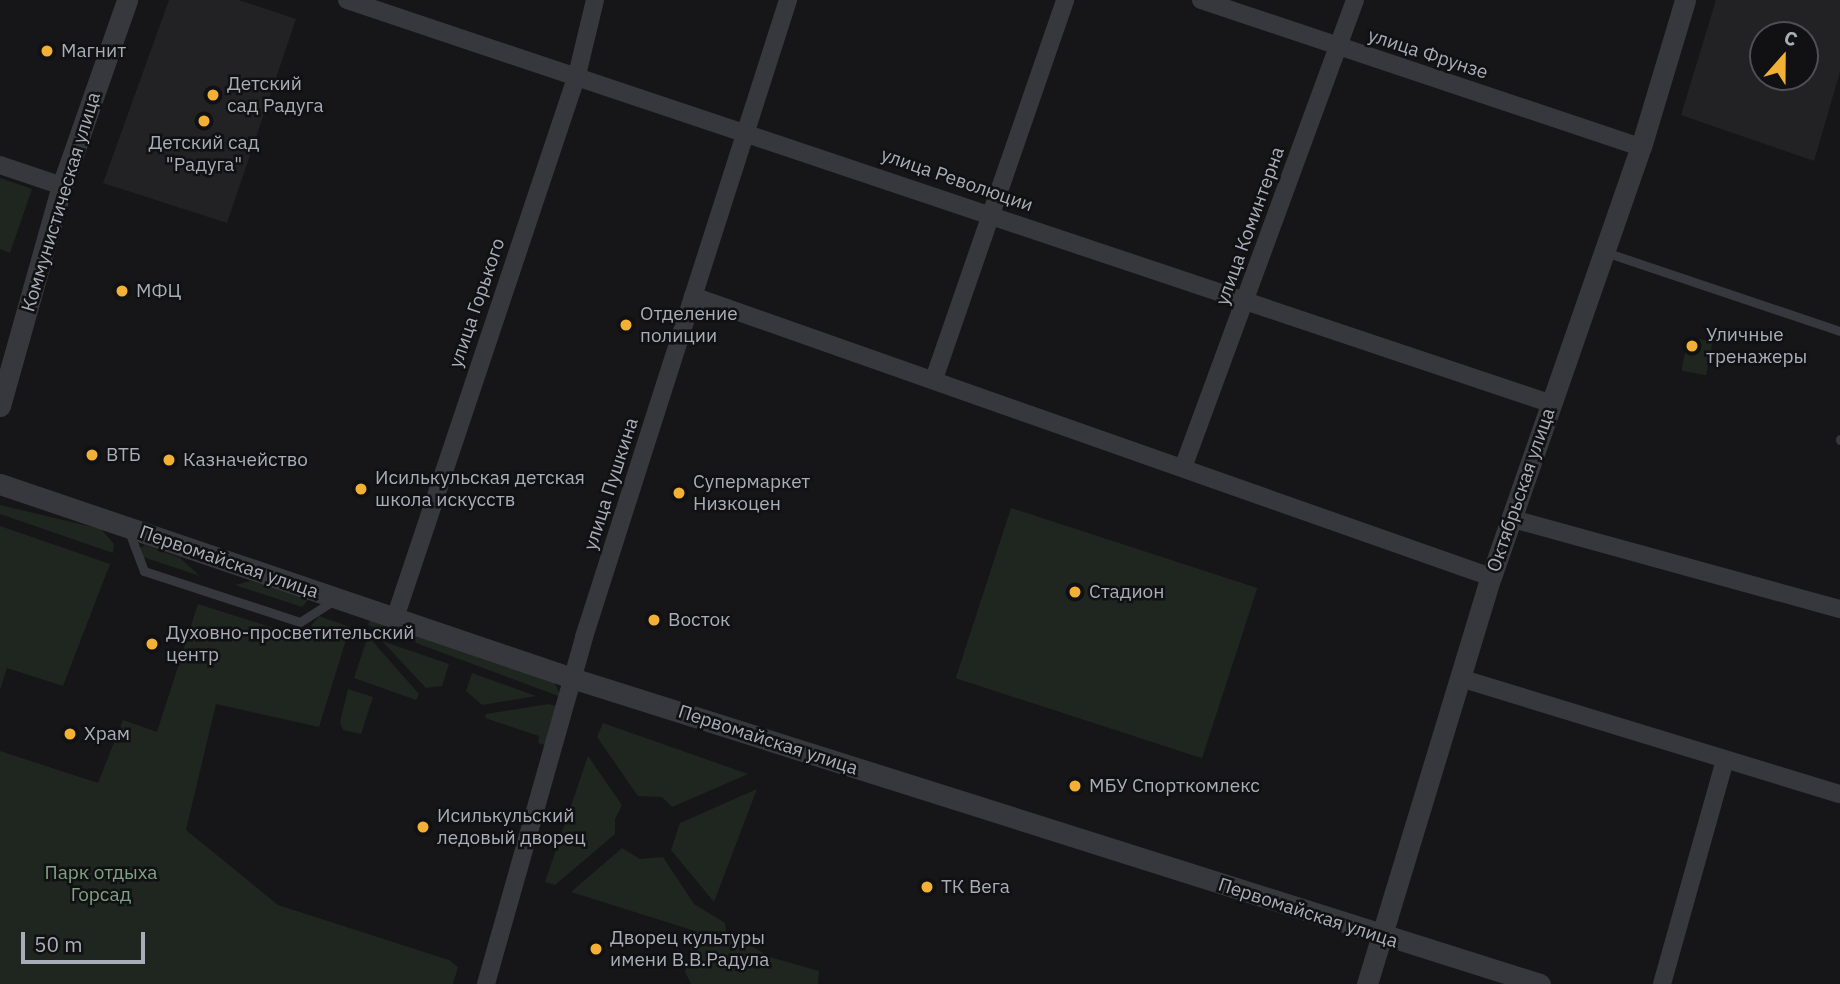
<!DOCTYPE html>
<meta charset="utf-8">
<style>
body{margin:0}
#map{position:relative;width:1840px;height:984px;overflow:hidden;background:#161618;font-family:"IBM Plex Sans",sans-serif}
div>[style]{position:absolute}
.built>*{inset:0;background:#222225}
.green>*{inset:0;background:#1e261f;transform-origin:0 0}
.service>*{height:9px;margin:-4.5px;padding:0 4.5px;transform-origin:4.5px;border-radius:4.5px;background:#37383d}
.minor>*{height:18px;margin:-9px;padding:0 9px;transform-origin:9px;border-radius:9px;background:#37383d}
.tertiary>*{height:21px;margin:-10.5px;padding:0 10.5px;transform-origin:10.5px;border-radius:10.5px;background:#37383d}
.dots>*{width:19px;height:19px;translate:-50% -50%;box-sizing:border-box;border:4px solid #111113;border-radius:50%}
span{translate:-50% -50%;white-space:nowrap;text-align:center;line-height:1.15;-webkit-text-stroke:5px #111113;paint-order:stroke}
.poi-label{font-size:19px;color:#a8adb8}
.left{translate:0 -50%;text-align:left}
.street-label{font-size:19px;color:#a8adb8}
.park-label{font-size:19px;color:#7fa381}
.north{position:absolute;left:1749px;top:21px;width:70px;height:70px;box-sizing:border-box;background:#111113;border:2px solid #4d4f55;border-radius:50%;rotate:21deg;font-size:19px;font-weight:700;line-height:28px;text-align:center;color:#a8adb8}
.north::after{content:'';display:block;margin:auto;width:24px;height:32px;background:#f2b134;clip-path:polygon(50% 0,100% 100%,50% 72%,0 100%)}
.scale{position:absolute;left:21px;top:932px;width:124px;height:32px;box-sizing:border-box;border:4px solid #a8adb8;border-top:0;padding-left:9px;font-size:21px;line-height:24px;white-space:nowrap;color:#a8adb8;-webkit-text-stroke:5px #111113;paint-order:stroke}
</style>
<div id="map">
<div class="built">
<div style="clip-path:polygon(169px 0,239px 0,296px 19px,227px 223px,103px 183px)"></div>
<div style="clip-path:polygon(evenodd,1716px 0,1840px 0,1840px 72px,1814px 161px,1681px 115px,1716px 0,1805px 35px,1805px 77px,1763px 77px,1763px 35px,1805px 35px)"></div>
</div>
<div class="green">
<div style="clip-path:polygon(0 178px,32px 189px,10px 253px,0 249px)"></div>
<div style="left:1688px;top:337px;width:25px;height:34px;rotate:11deg"></div>
<div style="clip-path:polygon(0 505px,101px 529px,114px 544px,113px 553px,0 514px)"></div>
<div style="left:1011px;top:508px;width:259px;height:179px;rotate:18deg"></div>
<div style="clip-path:polygon(0 526px,110px 564px,63px 686px,7px 668px,0 690px)"></div>
<div style="clip-path:polygon(145px 545px,180px 558px,200px 576px,143px 557px,140px 548px)"></div>
<div style="clip-path:polygon(250px 581px,311px 597px,302px 607px,235px 585px)"></div>
<div style="clip-path:polygon(198px 604px,302px 637px,319px 616px,350px 627px,319px 727px,216px 704px,186px 830px,278px 905px,449px 960px,458px 967px,453px 984px,0 984px,0 751px,98px 783px,123px 720px,157px 732px)"></div>
<div style="clip-path:polygon(370px 619px,553px 679px,561px 697px,368px 625px)"></div>
<div style="clip-path:polygon(368px 636px,419px 694px,416px 700px,354px 678px)"></div>
<div style="clip-path:polygon(382px 641px,449px 664px,442px 686px,426px 688px)"></div>
<div style="clip-path:polygon(472px 673px,536px 696px,482px 705px,466px 691px)"></div>
<div style="clip-path:polygon(348px 689px,373px 697px,361px 734px,343px 730px,340px 722px)"></div>
<div style="clip-path:polygon(549px 704px,559px 707px,548px 746px,538px 743px,539px 736px,485px 718px,486px 714px)"></div>
<div style="clip-path:polygon(603px 723px,748px 774px,672px 807px,662px 797px,638px 796px,597px 737px)"></div>
<div style="clip-path:polygon(588px 756px,622px 805px,615px 819px,615px 834px,555px 885px,545px 882px)"></div>
<div style="clip-path:polygon(757px 789px,714px 902px,671px 850px,680px 823px)"></div>
<div style="clip-path:polygon(622px 848px,640px 859px,663px 857px,694px 904px,725px 923px,726px 931px,770px 957px,819px 971px,818px 984px,691px 984px,685px 972px,695px 931px,571px 892px)"></div>
</div>
<div class="service">
<div style="left:1605px;top:252px;width:248px;rotate:18.6deg"></div>
<div style="left:1840px;top:440px;width:1px;rotate:-90deg"></div>
<div style="left:128px;top:529px;width:45px;rotate:69.1deg"></div>
<div style="left:144px;top:571px;width:164px;rotate:18.1deg"></div>
<div style="left:300px;top:622px;width:43px;rotate:-32.6deg"></div>
</div>
<div class="minor">
<div style="left:347px;top:0;width:1271px;rotate:18.53deg"></div>
<div style="left:1201px;top:0;width:464px;rotate:18.5deg"></div>
<div style="left:0;top:165px;width:65px;rotate:18.7deg"></div>
<div style="left:693px;top:296px;width:846px;rotate:19.4deg"></div>
<div style="left:934px;top:379px;width:401px;rotate:-70.9deg"></div>
<div style="left:1184px;top:465px;width:495px;rotate:-69.8deg"></div>
<div style="left:1513px;top:519px;width:339px;rotate:15.4deg"></div>
<div style="left:395px;top:618px;width:573px;rotate:-71.47deg"></div>
<div style="left:577px;top:75px;width:77px;rotate:-76.5deg"></div>
<div style="left:1460px;top:678px;width:397px;rotate:17deg"></div>
<div style="left:486px;top:984px;width:361px;rotate:-74.2deg"></div>
<div style="left:584px;top:637px;width:669px;rotate:-72.24deg"></div>
<div style="left:1662px;top:984px;width:233px;rotate:-74.3deg"></div>
</div>
<div class="tertiary">
<div style="left:0;top:406px;width:229px;rotate:-74.3deg"></div>
<div style="left:62px;top:186px;width:197px;rotate:-70.7deg"></div>
<div style="left:0;top:484px;width:607px;rotate:18.73deg"></div>
<div style="left:575px;top:679px;width:1012px;rotate:17.54deg"></div>
<div style="left:1367px;top:984px;width:425px;rotate:-73.1deg"></div>
<div style="left:1491px;top:577px;width:455px;rotate:-70.8deg"></div>
<div style="left:1641px;top:147px;width:153px;rotate:-73.3deg"></div>
</div>
<div class="dots">
<div style="left:47px;top:51px;background:#f2b134"></div>
<div style="left:213px;top:95px;background:#f2b134"></div>
<div style="left:204px;top:121px;background:#f2b134"></div>
<div style="left:122px;top:291px;background:#f2b134"></div>
<div style="left:626px;top:325px;background:#f2b134"></div>
<div style="left:1692px;top:346px;background:#f2b134"></div>
<div style="left:92px;top:455px;background:#f2b134"></div>
<div style="left:169px;top:460px;background:#f2b134"></div>
<div style="left:361px;top:489px;background:#f2b134"></div>
<div style="left:679px;top:493px;background:#f2b134"></div>
<div style="left:1075px;top:592px;background:#f2b134"></div>
<div style="left:654px;top:620px;background:#f2b134"></div>
<div style="left:152px;top:644px;background:#f2b134"></div>
<div style="left:70px;top:734px;background:#f2b134"></div>
<div style="left:1075px;top:786px;background:#f2b134"></div>
<div style="left:423px;top:827px;background:#f2b134"></div>
<div style="left:927px;top:887px;background:#f2b134"></div>
<div style="left:596px;top:949px;background:#f2b134"></div>
</div>
<div class="poi-label">
<span class="left" style="left:61px;top:51px">Магнит</span>
<span class="left" style="left:227px;top:95px">Детский<br>сад Радуга</span>
<span style="left:204px;top:154px">Детский сад<br>"Радуга"</span>
<span class="left" style="left:136px;top:291px">МФЦ</span>
<span class="left" style="left:640px;top:325px">Отделение<br>полиции</span>
<span class="left" style="left:1706px;top:346px">Уличные<br>тренажеры</span>
<span class="left" style="left:106px;top:455px">ВТБ</span>
<span class="left" style="left:183px;top:460px">Казначейство</span>
<span class="left" style="left:375px;top:489px">Исилькульская детская<br>школа искусств</span>
<span class="left" style="left:693px;top:493px">Супермаркет<br>Низкоцен</span>
<span class="left" style="left:1089px;top:592px">Стадион</span>
<span class="left" style="left:668px;top:620px">Восток</span>
<span class="left" style="left:166px;top:644px">Духовно-просветительский<br>центр</span>
<span class="left" style="left:84px;top:734px">Храм</span>
<span class="left" style="left:1089px;top:786px">МБУ Спорткомлекс</span>
<span class="left" style="left:437px;top:827px">Исилькульский<br>ледовый дворец</span>
<span class="left" style="left:941px;top:887px">ТК Вега</span>
<span class="left" style="left:610px;top:949px">Дворец культуры<br>имени В.В.Радула</span>
</div>
<div class="street-label">
<span style="left:1428px;top:54px;rotate:18deg">улица Фрунзе</span>
<span style="left:957px;top:180px;rotate:19deg">улица Революции</span>
<span style="left:61px;top:202px;rotate:-73deg">Коммунистическая улица</span>
<span style="left:1250px;top:226px;rotate:-70deg">улица Коминтерна</span>
<span style="left:477px;top:303px;rotate:-71deg">улица Горького</span>
<span style="left:611px;top:484px;rotate:-72deg">улица Пушкина</span>
<span style="left:1521px;top:490px;rotate:-71deg">Октябрьская улица</span>
<span style="left:229px;top:562px;rotate:19deg">Первомайская улица</span>
<span style="left:768px;top:740px;rotate:18deg">Первомайская улица</span>
<span style="left:1308px;top:913px;rotate:18deg">Первомайская улица</span>
</div>
<div class="park-label">
<span style="left:101px;top:884px">Парк отдыха<br>Горсад</span>
</div>
<div class="north">С</div>
<div class="scale">50 m</div>
</div>
